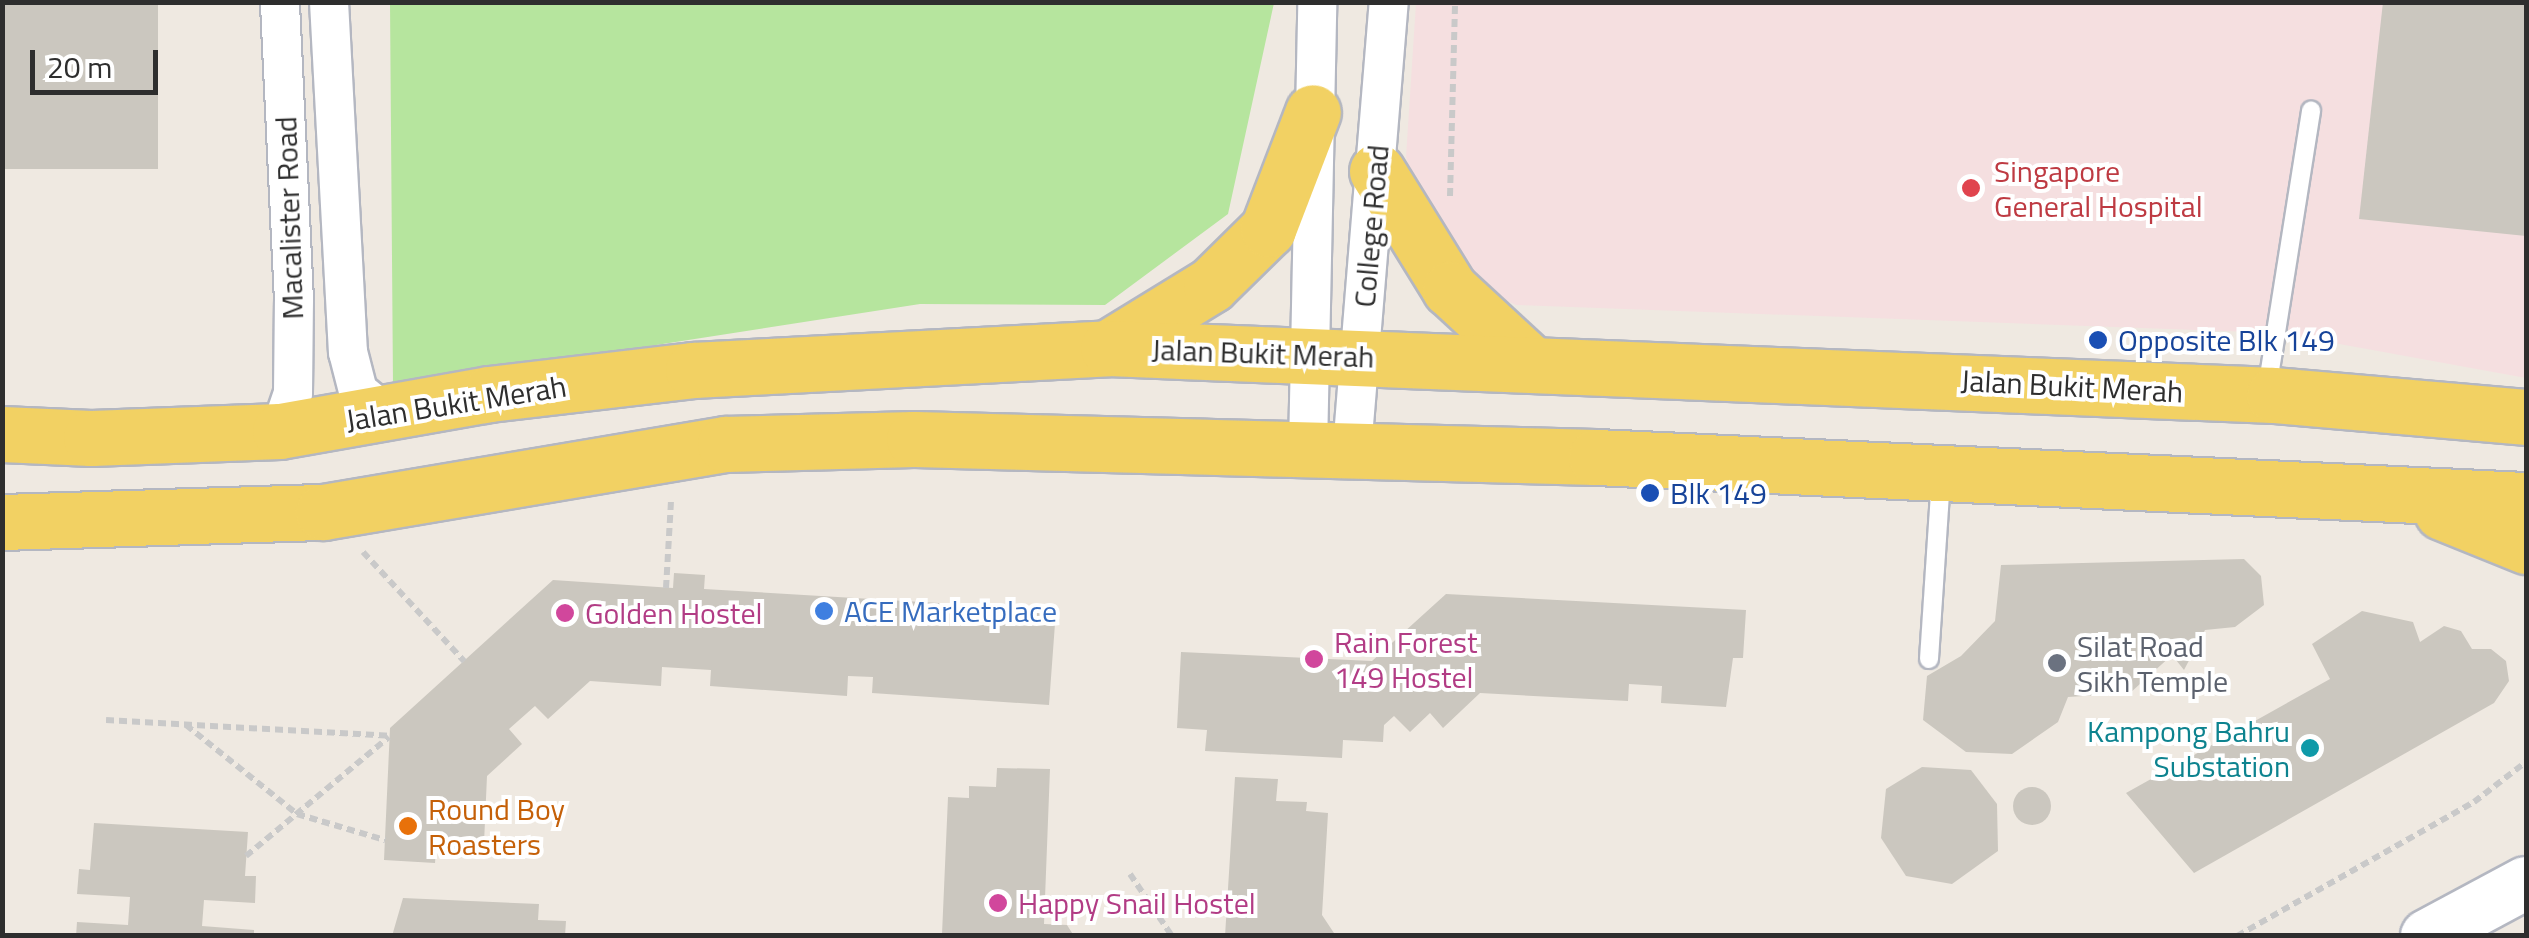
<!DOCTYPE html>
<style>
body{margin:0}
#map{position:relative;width:2529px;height:938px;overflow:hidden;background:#efe9e1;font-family:"Titillium Web",sans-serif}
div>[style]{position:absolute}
.medical>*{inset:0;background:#f5dfe0}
.green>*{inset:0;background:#b6e59e}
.building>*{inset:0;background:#cbc7bf;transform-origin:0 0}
.round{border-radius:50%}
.path>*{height:6px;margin-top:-3px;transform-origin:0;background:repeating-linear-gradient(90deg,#c9c9c9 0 8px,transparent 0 13px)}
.roads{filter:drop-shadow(2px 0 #b4b7c1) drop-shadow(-2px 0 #b4b7c1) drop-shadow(0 2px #b4b7c1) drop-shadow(0 -2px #b4b7c1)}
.lane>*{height:18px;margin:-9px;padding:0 9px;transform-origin:9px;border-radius:9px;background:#fff}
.street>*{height:38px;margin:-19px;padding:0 19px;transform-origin:19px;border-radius:19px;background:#fff}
.secondary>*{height:52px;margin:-26px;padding:0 26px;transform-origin:26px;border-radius:26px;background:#fff}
.primary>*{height:55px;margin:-27.5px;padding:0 27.5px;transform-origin:27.5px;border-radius:27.5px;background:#f2d163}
.dots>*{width:28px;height:28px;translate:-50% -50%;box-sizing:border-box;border:5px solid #fff;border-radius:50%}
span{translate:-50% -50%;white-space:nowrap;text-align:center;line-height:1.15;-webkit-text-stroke:8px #fff;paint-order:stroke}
.health-label{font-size:30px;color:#be3a42}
.left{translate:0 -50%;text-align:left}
.street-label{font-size:30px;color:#2e2e2e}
.transit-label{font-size:30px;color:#164399}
.shop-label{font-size:30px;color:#366cbe}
.hotel-label{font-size:30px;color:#b23c85}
.worship-label{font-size:30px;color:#5b616d}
.culture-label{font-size:30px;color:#0d838f}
.right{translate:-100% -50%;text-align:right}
.food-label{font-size:30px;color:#c56008}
.frame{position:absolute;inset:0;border:5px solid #2e2e2e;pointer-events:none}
.scale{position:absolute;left:30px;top:50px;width:128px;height:45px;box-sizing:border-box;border:5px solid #2e2e2e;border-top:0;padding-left:12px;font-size:30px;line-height:35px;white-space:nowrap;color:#2e2e2e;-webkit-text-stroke:8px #fff;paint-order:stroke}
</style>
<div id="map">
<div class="medical">
<div style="clip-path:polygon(1416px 3px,2526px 3px,2526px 378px,2279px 333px,1516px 305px,1492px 294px,1424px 220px,1406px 157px)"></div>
</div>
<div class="green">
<div style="clip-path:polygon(390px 3px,1274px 3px,1228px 214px,1105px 305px,920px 304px,393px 386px)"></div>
</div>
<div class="building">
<div style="left:2px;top:2px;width:156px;height:167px"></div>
<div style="clip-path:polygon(2383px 2px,2526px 2px,2526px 236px,2359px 219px)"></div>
<div style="clip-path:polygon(2244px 559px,2261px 576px,2264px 605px,2235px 627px,2205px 630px,2184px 670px,2172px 655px,2130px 693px,2068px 697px,2058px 722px,2012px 754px,1966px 752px,1923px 720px,1927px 676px,1961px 656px,1995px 621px,2001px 565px)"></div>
<div style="clip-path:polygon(674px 573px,705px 575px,704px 589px,1056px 610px,1049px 705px,872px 693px,873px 677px,848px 676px,847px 696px,710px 686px,711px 670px,662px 667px,661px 686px,590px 681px,548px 719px,535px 706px,509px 729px,522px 744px,487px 776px,484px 843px,463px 842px,463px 852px,436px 850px,435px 863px,384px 860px,390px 728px,553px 580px,673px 588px)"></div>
<div style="clip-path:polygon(1446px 594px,1746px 610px,1743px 658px,1733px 658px,1726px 707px,1661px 703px,1662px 686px,1629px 684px,1628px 701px,1480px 693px,1443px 728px,1430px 713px,1410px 732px,1394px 716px,1384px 725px,1383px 742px,1343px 740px,1342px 758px,1205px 751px,1207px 730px,1177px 728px,1181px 652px,1372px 661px)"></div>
<div style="clip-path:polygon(2362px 611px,2413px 622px,2420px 642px,2444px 626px,2461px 631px,2472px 649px,2491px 649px,2506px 661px,2509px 681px,2494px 703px,2194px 873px,2126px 793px,2330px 679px,2312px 644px)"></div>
<div style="clip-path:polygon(1922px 767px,1971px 770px,1997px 804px,1998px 851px,1952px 884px,1906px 876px,1881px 838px,1886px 789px)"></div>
<div style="clip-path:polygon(997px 768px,1050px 769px,1044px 924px,1067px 925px,1074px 936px,942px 934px,948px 797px,969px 798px,969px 786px,996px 787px)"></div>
<div style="clip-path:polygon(1235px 777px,1278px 779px,1276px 801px,1307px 802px,1306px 811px,1328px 813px,1322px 915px,1336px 936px,1225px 936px)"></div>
<div class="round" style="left:2013px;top:787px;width:38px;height:38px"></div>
<div style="clip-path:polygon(94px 823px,248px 832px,245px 876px,256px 876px,255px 903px,204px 900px,202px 926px,254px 930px,254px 936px,76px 936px,77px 922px,128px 925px,130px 897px,77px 894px,79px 869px,90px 870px)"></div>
<div style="clip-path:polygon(403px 898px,539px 904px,538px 920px,566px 921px,565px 936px,392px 936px)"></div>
</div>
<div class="path">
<div style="left:1450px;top:196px;width:194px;rotate:-88.5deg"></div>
<div style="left:363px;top:552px;width:149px;rotate:47.2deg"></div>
<div style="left:666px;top:588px;width:87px;rotate:-86.7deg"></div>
<div style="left:106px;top:720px;width:284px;rotate:3.2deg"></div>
<div style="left:186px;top:725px;width:142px;rotate:38.7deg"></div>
<div style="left:297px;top:814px;width:92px;rotate:16.5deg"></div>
<div style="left:246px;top:856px;width:186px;rotate:-39.8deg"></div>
<div style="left:1130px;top:874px;width:75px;rotate:55.9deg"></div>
<div style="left:2237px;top:936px;width:272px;rotate:-29.5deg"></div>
<div style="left:2474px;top:802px;width:66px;rotate:-37.6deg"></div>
</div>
<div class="roads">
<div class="lane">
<div style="left:2267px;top:389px;width:282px;rotate:-81deg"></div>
<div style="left:1929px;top:659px;width:182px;rotate:-86.2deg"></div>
</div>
<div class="street">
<div style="left:329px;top:2px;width:351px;rotate:86.9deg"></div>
<div style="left:348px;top:352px;width:40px;rotate:75.6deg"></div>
<div style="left:358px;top:391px;width:38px;rotate:39deg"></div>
<div style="left:280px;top:431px;width:40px;rotate:-71.1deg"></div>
<div style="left:293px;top:393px;width:92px;rotate:-89.4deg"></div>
<div style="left:294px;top:301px;width:299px;rotate:-92.7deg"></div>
<div style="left:1308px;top:449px;width:447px;rotate:-88.8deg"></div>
<div style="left:1352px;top:449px;width:449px;rotate:-85.3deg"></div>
</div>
<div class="secondary">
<div style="left:2427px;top:936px;width:112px;rotate:-28.2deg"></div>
</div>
<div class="primary">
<div style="left:1377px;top:171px;width:139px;rotate:58.3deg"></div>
<div style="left:1450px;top:289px;width:108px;rotate:42.7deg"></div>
<div style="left:1108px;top:348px;width:121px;rotate:-31.5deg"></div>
<div style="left:1211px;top:285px;width:80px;rotate:-44.5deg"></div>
<div style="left:1268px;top:229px;width:125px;rotate:-69deg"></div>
<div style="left:2px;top:434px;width:89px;rotate:2.6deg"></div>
<div style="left:91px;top:438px;width:189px;rotate:-2.1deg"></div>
<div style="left:280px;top:431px;width:212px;rotate:-10deg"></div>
<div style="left:489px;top:394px;width:205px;rotate:-6.7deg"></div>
<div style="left:693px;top:370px;width:416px;rotate:-3deg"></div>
<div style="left:1108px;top:348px;width:1167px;rotate:2.31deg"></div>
<div style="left:2274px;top:395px;width:253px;rotate:5deg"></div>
<div style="left:2442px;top:512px;width:91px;rotate:22deg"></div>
<div style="left:2px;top:522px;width:321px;rotate:-1.8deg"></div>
<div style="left:323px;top:512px;width:408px;rotate:-9.6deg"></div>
<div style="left:725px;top:444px;width:189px;rotate:-1.5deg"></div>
<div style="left:914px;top:439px;width:682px;rotate:1.51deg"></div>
<div style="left:1596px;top:457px;width:931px;rotate:2.65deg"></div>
</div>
</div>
<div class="dots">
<div style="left:1971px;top:188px;background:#e0444e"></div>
<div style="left:2098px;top:340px;background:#1a4fb4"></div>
<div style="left:1650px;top:493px;background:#1a4fb4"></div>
<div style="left:824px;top:611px;background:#3f7fe0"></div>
<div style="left:565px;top:613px;background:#d1479c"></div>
<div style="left:1314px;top:659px;background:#d1479c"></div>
<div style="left:2057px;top:663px;background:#6b7280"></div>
<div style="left:2310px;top:748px;background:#0f9aa8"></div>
<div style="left:408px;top:826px;background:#e8710a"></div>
<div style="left:998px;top:903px;background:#d1479c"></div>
</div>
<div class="health-label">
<span class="left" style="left:1994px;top:188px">Singapore<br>General Hospital</span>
</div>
<div class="street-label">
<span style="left:289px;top:218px;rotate:-92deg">Macalister Road</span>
<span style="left:1371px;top:226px;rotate:-85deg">College Road</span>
<span style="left:1263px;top:353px;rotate:2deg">Jalan Bukit Merah</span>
<span style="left:2072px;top:386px;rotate:3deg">Jalan Bukit Merah</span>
<span style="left:456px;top:403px;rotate:-9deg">Jalan Bukit Merah</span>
</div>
<div class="transit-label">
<span class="left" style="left:2118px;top:340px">Opposite Blk 149</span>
<span class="left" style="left:1670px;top:493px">Blk 149</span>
</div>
<div class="shop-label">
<span class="left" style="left:844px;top:611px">ACE Marketplace</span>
</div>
<div class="hotel-label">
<span class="left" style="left:585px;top:613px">Golden Hostel</span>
<span class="left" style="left:1334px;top:659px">Rain Forest<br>149 Hostel</span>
<span class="left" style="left:1018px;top:903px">Happy Snail Hostel</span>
</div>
<div class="worship-label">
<span class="left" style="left:2077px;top:663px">Silat Road<br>Sikh Temple</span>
</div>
<div class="culture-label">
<span class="right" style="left:2290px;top:748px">Kampong Bahru<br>Substation</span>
</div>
<div class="food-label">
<span class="left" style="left:428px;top:826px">Round Boy<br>Roasters</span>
</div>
<div class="frame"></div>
<div class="scale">20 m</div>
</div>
